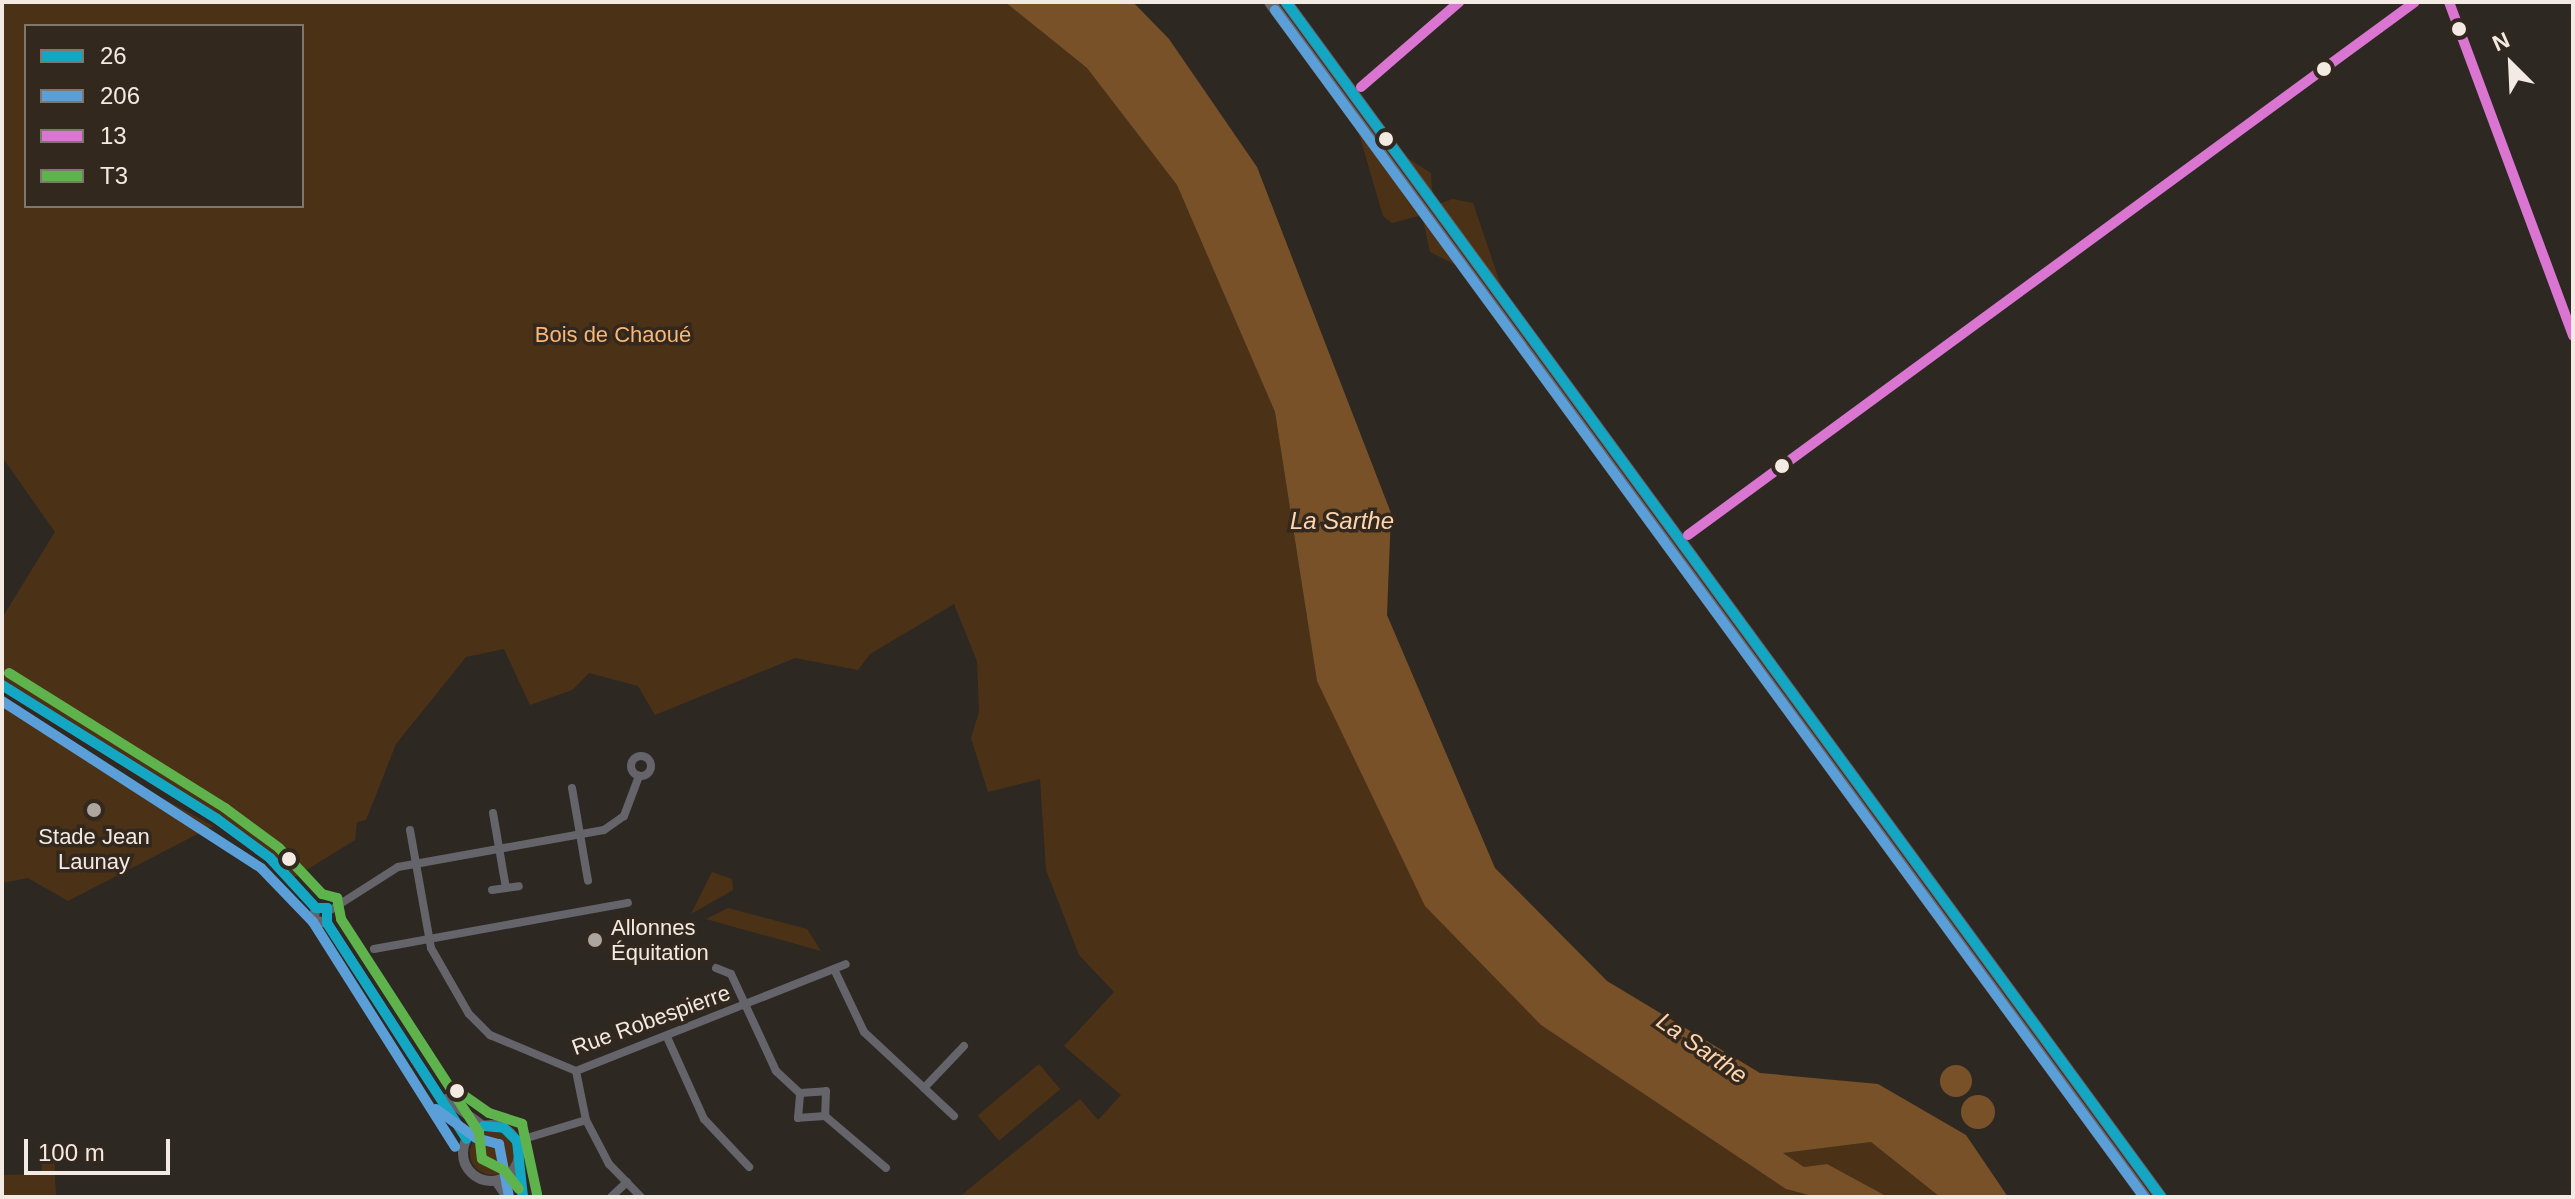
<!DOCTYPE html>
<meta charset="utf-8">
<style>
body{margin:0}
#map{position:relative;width:2575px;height:1199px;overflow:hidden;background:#2e2823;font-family:Helvetica,sans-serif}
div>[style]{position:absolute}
.green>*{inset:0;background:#4b3217;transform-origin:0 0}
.round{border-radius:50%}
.water>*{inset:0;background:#795128}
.minor>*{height:8px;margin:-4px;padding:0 4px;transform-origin:4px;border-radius:4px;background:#64646a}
.minor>.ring{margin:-4px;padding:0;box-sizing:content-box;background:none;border:8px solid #64646a;border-radius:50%}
.tertiary>*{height:10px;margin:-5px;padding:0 5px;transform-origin:5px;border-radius:5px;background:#64646a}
.tertiary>.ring{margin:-5px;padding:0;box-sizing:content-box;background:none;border:10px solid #64646a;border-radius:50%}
.primary>*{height:12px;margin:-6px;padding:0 6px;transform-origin:6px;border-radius:6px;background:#656469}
.bus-1>*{height:10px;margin:-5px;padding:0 5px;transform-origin:5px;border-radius:5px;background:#13a7c4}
.bus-2>*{height:10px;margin:-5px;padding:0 5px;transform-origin:5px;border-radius:5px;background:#5a9fd8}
.bus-3>*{height:10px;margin:-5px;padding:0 5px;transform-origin:5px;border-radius:5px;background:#da76d1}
.bus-4>*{height:10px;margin:-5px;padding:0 5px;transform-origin:5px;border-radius:5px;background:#5fb34c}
.dots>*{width:22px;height:22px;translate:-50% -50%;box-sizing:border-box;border:4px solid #33281e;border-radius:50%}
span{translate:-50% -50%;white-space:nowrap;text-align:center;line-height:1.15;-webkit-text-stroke:7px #33281e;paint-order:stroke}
.park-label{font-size:22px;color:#f9b674}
.poi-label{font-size:22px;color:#f2eae3}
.left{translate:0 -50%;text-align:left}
.street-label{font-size:22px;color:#f2eae3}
.water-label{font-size:24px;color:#fed5ae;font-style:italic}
.frame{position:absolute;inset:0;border:4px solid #f2eae3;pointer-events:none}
.legend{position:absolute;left:24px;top:24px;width:280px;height:184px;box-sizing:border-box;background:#33281e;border:2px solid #7f766d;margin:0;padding:10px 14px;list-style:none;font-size:24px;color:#f2eae3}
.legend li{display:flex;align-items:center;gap:16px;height:40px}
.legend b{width:40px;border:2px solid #7f766d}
.north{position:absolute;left:2471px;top:24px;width:80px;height:80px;-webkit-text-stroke:6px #33281e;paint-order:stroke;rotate:336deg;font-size:22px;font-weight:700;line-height:32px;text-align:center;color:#f2eae3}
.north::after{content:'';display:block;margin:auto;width:28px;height:36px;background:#f2eae3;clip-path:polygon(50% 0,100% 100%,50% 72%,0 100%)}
.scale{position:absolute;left:24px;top:1139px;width:146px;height:36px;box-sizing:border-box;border:4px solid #f2eae3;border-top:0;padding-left:10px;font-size:24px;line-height:28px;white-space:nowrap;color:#f2eae3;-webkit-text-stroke:6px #33281e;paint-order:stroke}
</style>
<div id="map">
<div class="green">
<div style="clip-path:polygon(evenodd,2px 2px,1005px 2px,1087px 68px,1177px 185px,1275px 412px,1317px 681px,1541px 1025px,1786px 1189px,1816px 1197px,959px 1197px,1080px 1099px,1098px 1120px,1121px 1095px,1064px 1046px,1114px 992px,1079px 955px,1046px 870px,1040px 779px,988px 792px,971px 738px,979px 712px,977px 661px,954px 604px,870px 654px,858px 670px,795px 658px,655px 715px,638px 686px,589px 673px,572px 690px,530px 705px,504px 649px,466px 657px,396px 744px,366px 820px,357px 822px,355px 840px,292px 879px,270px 858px,2px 685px,2px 618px,55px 532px,2px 457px,2px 2px,26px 26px,302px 26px,302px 206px,26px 206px,26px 26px)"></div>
<div style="clip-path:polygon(1355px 120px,1462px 268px,1430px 252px,1422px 215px,1392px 223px,1383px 216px)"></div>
<div style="clip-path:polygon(1389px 146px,1431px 173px,1433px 206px,1453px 199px,1473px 203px,1510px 312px,1433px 207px)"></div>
<div style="clip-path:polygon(2px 698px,135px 783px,213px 826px,68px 901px,28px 878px,2px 883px)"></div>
<div style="clip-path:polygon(712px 872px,732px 879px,733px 890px,691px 914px)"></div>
<div style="clip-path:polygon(728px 908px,807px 929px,821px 951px,706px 919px)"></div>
<div style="left:1039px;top:1064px;width:33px;height:80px;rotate:50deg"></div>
<div style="clip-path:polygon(487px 1109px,521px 1119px,530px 1134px,480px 1113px)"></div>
<div class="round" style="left:470px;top:1131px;width:44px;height:44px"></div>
<div style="clip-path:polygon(1871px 1142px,1940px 1197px,1888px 1197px,1827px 1164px,1804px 1167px,1783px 1153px)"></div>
<div style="clip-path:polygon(43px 1146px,54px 1154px,56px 1197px,2px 1197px,2px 1175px,41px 1174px)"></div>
</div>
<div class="water">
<div style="clip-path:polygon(1005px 2px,1133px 2px,1169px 39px,1257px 167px,1391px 513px,1387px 615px,1495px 868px,1607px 981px,1760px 1073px,1878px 1084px,1966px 1135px,2008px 1197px,1940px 1197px,1871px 1142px,1783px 1153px,1804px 1167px,1827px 1164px,1888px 1197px,1816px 1197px,1786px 1189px,1541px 1025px,1425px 906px,1317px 681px,1275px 412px,1177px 185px,1087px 68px)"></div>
<div class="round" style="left:1940px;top:1065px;width:32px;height:32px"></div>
<div class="round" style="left:1961px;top:1095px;width:34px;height:34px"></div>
</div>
<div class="minor">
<div style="left:2449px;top:2px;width:356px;rotate:69.6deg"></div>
<div style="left:1361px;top:87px;width:130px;rotate:-40.9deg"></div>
<div style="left:1688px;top:535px;width:901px;rotate:-36.25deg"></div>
<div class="ring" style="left:631px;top:756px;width:12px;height:12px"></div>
<div style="left:572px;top:788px;width:94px;rotate:80.2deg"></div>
<div style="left:493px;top:813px;width:76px;rotate:80.2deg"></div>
<div style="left:410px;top:830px;width:120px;rotate:79.9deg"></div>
<div style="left:431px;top:948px;width:76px;rotate:60.1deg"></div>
<div style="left:469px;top:1014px;width:30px;rotate:45deg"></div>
<div style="left:490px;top:1035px;width:93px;rotate:22.7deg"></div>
<div style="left:492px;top:890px;width:27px;rotate:-8deg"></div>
<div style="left:329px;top:911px;width:82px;rotate:-32.5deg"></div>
<div style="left:398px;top:867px;width:209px;rotate:-10.2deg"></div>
<div style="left:604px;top:830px;width:24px;rotate:-35deg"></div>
<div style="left:624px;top:816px;width:43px;rotate:-69.4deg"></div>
<div style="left:374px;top:949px;width:258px;rotate:-10.3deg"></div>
<div style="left:716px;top:968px;width:16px;rotate:22deg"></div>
<div style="left:731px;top:974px;width:107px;rotate:65.1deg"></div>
<div style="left:776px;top:1071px;width:33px;rotate:43deg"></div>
<div style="left:800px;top:1093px;width:26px;rotate:-4deg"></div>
<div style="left:826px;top:1091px;width:25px;rotate:92deg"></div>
<div style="left:825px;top:1116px;width:27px;rotate:176deg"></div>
<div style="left:798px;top:1118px;width:25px;rotate:-85deg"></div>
<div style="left:834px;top:969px;width:70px;rotate:64.5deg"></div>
<div style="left:864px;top:1032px;width:82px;rotate:43deg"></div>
<div style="left:924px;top:1088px;width:58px;rotate:-46.4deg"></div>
<div style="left:667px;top:1037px;width:90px;rotate:65.7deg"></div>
<div style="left:704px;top:1119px;width:66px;rotate:46.8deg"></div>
<div style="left:576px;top:1071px;width:290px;rotate:-21.6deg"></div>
<div style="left:576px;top:1071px;width:50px;rotate:78.5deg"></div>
<div style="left:586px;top:1120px;width:50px;rotate:62.4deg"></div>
<div style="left:609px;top:1164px;width:46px;rotate:45.9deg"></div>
<div style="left:924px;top:1088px;width:41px;rotate:43deg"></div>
<div style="left:825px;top:1116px;width:80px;rotate:40.4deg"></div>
<div style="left:517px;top:1141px;width:72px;rotate:-16.9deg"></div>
<div style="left:611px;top:1197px;width:22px;rotate:-43deg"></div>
</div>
<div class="tertiary">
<div style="left:2px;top:685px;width:253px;rotate:31.9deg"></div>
<div style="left:217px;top:819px;width:66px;rotate:36.3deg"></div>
<div style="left:270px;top:858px;width:68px;rotate:47.4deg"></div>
<div style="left:316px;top:908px;width:11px"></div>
<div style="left:327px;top:908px;width:15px;rotate:90deg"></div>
<div style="left:327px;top:923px;width:257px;rotate:57.1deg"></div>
<div style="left:316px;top:908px;width:12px;rotate:104deg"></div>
<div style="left:313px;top:920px;width:14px;rotate:12deg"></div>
<div style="left:446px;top:1099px;width:46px;rotate:36.1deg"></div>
<div class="ring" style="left:463px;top:1125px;width:46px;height:46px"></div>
<div style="left:516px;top:1166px;width:32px;rotate:77deg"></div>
<div style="left:496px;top:1181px;width:19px;rotate:55deg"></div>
</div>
<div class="primary">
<div style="left:1270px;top:2px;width:1481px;rotate:53.79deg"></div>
<div style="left:1286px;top:2px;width:1481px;rotate:53.79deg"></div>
</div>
<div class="bus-1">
<div style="left:1286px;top:2px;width:1481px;rotate:53.79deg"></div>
<div style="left:2px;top:685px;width:253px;rotate:31.9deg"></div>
<div style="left:217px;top:819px;width:66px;rotate:36.3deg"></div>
<div style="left:270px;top:858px;width:68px;rotate:47.4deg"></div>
<div style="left:316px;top:908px;width:11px"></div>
<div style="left:327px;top:908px;width:15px;rotate:90deg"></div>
<div style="left:327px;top:923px;width:257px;rotate:57.1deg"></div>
<div style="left:483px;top:1126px;width:21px;rotate:5deg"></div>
<div style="left:504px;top:1128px;width:18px;rotate:45deg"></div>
<div style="left:517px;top:1141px;width:56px;rotate:83.9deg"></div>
</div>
<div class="bus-2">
<div style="left:1275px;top:10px;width:1471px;rotate:53.79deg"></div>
<div style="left:2px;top:701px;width:308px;rotate:32.8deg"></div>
<div style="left:261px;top:868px;width:75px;rotate:46.1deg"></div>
<div style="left:313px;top:922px;width:266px;rotate:57.7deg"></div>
<div style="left:436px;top:1109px;width:49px;rotate:35.9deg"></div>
<div style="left:476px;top:1138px;width:24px;rotate:15deg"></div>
<div style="left:499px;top:1144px;width:54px;rotate:79.3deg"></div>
</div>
<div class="bus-3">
<div style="left:2449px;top:2px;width:356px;rotate:69.6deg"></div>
<div style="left:1361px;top:87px;width:130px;rotate:-40.9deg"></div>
<div style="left:1688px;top:535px;width:901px;rotate:-36.25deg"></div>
</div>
<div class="bus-4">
<div style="left:9px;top:673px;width:255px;rotate:32deg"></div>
<div style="left:225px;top:808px;width:67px;rotate:36.5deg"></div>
<div style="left:279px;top:848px;width:63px;rotate:46.9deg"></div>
<div style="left:322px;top:894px;width:16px;rotate:15deg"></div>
<div style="left:337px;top:898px;width:21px;rotate:79deg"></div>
<div style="left:341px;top:919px;width:254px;rotate:57.1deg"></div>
<div style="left:479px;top:1132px;width:27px;rotate:84deg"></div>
<div style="left:482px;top:1159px;width:25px;rotate:27deg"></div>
<div style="left:504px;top:1170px;width:24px;rotate:52deg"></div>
<div style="left:452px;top:1087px;width:45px;rotate:35.1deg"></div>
<div style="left:489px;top:1113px;width:35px;rotate:18deg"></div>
<div style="left:522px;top:1124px;width:72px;rotate:77.9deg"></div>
</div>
<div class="dots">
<div style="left:2459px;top:29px;background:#f2eae3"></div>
<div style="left:2324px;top:69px;background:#f2eae3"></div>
<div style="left:1386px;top:139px;background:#f2eae3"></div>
<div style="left:1782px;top:466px;background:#f2eae3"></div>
<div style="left:94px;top:810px;background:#ada6a0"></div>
<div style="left:289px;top:859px;background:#f2eae3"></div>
<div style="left:595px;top:940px;background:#ada6a0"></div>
<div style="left:457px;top:1091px;background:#f2eae3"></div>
</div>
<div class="park-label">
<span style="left:613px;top:335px">Bois de Chaoué</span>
</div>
<div class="poi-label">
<span style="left:94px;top:849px">Stade Jean<br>Launay</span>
<span class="left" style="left:611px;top:940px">Allonnes<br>Équitation</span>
</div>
<div class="street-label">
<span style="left:651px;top:1020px;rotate:-20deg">Rue Robespierre</span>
</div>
<div class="water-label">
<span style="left:1342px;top:521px">La Sarthe</span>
<span style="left:1702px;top:1048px;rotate:35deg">La Sarthe</span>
</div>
<div class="frame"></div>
<ul class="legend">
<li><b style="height:10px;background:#13a7c4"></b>26</li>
<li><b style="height:10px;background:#5a9fd8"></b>206</li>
<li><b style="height:10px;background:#da76d1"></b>13</li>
<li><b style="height:10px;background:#5fb34c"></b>T3</li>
</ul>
<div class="north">N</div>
<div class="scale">100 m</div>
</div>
